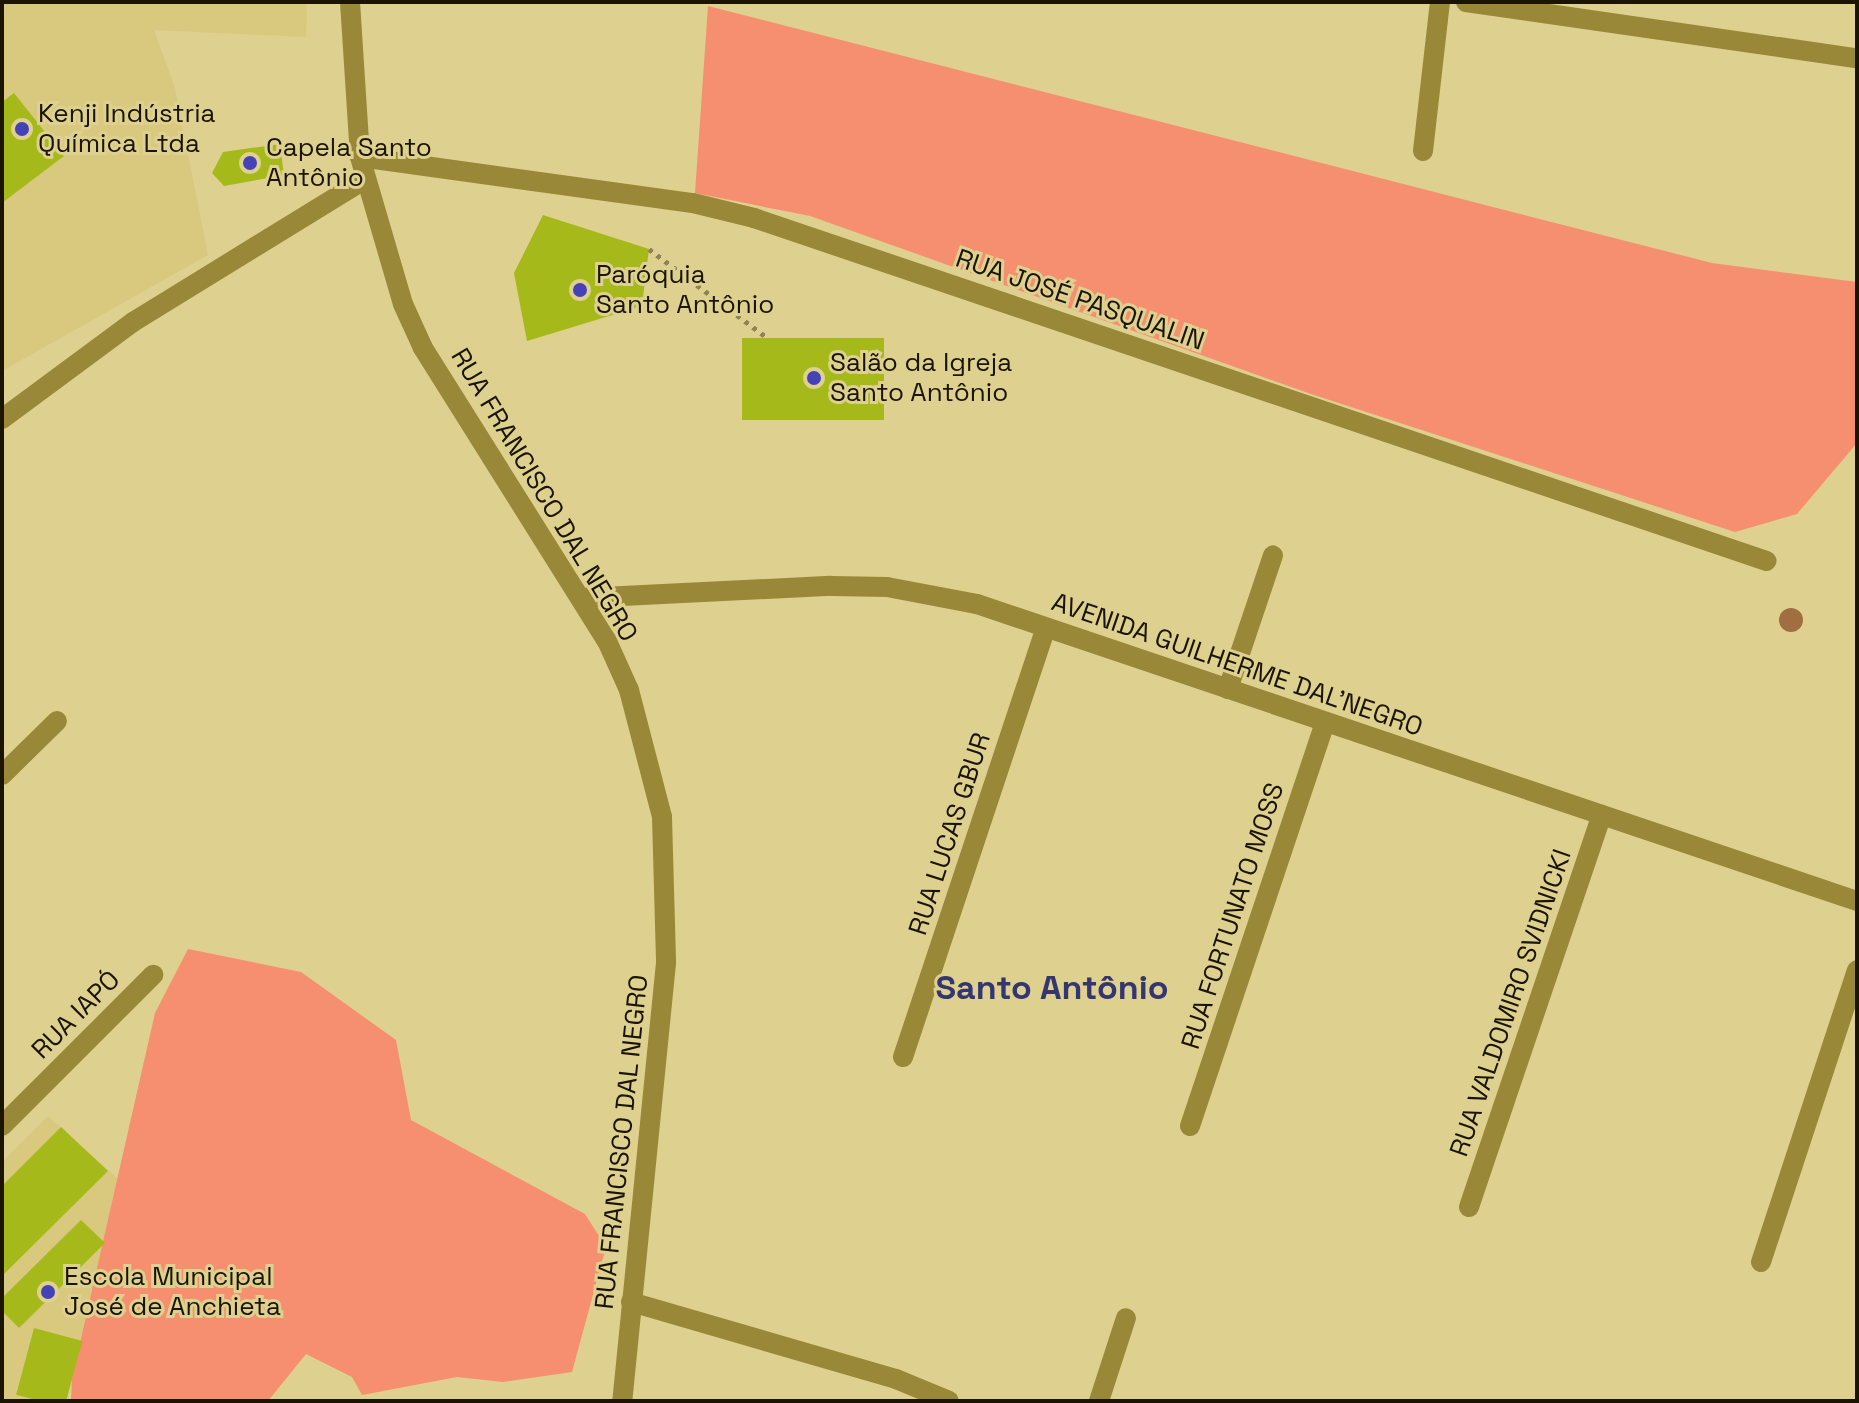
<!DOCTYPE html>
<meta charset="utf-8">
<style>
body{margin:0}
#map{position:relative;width:1859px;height:1403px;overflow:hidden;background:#ded08e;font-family:"Space Grotesk",sans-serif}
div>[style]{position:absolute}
.built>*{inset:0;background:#d8c97e}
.green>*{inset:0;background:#f68f70}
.building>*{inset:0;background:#a5ba1a;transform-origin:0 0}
.path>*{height:5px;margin-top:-2.5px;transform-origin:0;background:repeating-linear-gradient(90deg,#8f8454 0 4px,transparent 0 10px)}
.minor>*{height:20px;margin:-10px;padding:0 10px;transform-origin:10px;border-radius:10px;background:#998837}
.tertiary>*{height:20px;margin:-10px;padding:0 10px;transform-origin:10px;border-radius:10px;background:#998837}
.trees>*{width:24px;height:24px;margin:-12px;border-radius:50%;background:#a06e40}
.dots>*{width:22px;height:22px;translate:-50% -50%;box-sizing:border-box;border:4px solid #ded08e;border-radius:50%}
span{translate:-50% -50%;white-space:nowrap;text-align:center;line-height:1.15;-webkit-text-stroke:6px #ded08e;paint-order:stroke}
.poi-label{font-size:26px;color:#1a1400}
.left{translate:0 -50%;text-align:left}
.street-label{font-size:26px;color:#1a1400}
.district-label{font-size:34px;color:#333671;font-weight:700}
.frame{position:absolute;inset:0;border:4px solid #1a1400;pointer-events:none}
</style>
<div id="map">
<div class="built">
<div style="clip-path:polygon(2px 2px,307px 2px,306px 37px,154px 30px,175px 88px,208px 255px,2px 371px)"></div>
<div style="clip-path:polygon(48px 1116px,118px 1179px,66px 1401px,2px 1401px,2px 1162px)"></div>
</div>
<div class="green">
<div style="clip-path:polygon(708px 6px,1712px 263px,1857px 282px,1857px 443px,1797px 514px,1735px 532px,1311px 394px,810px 216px,695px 193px)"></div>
<div style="clip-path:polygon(188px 949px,301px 972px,396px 1040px,411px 1120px,585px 1214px,606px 1247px,572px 1372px,503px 1382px,457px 1377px,362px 1395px,352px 1377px,306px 1354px,268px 1401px,71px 1401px,72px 1378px,155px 1013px)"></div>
</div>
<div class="building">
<div style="clip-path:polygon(14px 93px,64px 156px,2px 203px,2px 102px)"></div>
<div style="clip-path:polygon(280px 144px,284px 175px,224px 186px,212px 173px,223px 152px)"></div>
<div style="clip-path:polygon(543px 215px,649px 249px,642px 306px,527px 341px,514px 273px)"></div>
<div style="left:742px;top:338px;width:142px;height:82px"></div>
<div style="clip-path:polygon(61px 1127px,108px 1171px,2px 1276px,2px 1186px)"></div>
<div style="clip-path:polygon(81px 1220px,105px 1243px,19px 1328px,2px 1311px,2px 1298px)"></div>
<div style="left:34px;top:1328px;width:50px;height:69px;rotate:15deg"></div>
</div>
<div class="path">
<div style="left:649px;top:249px;width:145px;rotate:36.9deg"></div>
</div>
<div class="minor">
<div style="left:1466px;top:2px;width:395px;rotate:8.2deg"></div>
<div style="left:1423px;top:151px;width:150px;rotate:-83.5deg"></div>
<div style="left:360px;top:157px;width:336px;rotate:7.9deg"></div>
<div style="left:693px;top:203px;width:63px;rotate:13.8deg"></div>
<div style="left:754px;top:218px;width:1069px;rotate:18.71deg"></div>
<div style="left:2px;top:419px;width:163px;rotate:-36.5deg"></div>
<div style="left:133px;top:322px;width:273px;rotate:-31.6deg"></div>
<div style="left:582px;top:598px;width:249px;rotate:-2.8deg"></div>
<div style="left:831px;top:586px;width:56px;rotate:1deg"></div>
<div style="left:887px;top:587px;width:92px;rotate:10.7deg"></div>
<div style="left:977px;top:604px;width:929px;rotate:18.65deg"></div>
<div style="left:1228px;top:689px;width:141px;rotate:-71.4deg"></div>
<div style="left:2px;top:775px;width:77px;rotate:-44.5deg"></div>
<div style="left:903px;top:1057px;width:452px;rotate:-71.6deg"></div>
<div style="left:2px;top:1126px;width:214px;rotate:-45deg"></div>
<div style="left:1190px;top:1126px;width:426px;rotate:-71.5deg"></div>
<div style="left:1469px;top:1207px;width:414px;rotate:-71.3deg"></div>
<div style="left:1761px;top:1262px;width:307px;rotate:-71.8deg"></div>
<div style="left:631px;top:1302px;width:276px;rotate:16.2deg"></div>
<div style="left:896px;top:1379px;width:57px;rotate:22.5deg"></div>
<div style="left:1099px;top:1401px;width:87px;rotate:-72deg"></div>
</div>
<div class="tertiary">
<div style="left:350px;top:2px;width:155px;rotate:86.3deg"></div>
<div style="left:360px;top:157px;width:153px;rotate:73.7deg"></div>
<div style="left:403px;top:304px;width:48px;rotate:65.6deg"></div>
<div style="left:423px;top:348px;width:346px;rotate:57.9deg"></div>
<div style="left:607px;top:641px;width:54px;rotate:65.8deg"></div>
<div style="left:629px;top:690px;width:131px;rotate:75.4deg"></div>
<div style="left:662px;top:817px;width:146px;rotate:88.4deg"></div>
<div style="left:666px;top:963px;width:440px;rotate:95.7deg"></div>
</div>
<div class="trees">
<div style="left:1791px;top:620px"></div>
</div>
<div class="dots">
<div style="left:22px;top:129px;background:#4541b7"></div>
<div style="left:250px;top:163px;background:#4541b7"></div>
<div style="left:580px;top:290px;background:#4541b7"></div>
<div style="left:814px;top:378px;background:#4541b7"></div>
<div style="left:48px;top:1292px;background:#4541b7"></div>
</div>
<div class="poi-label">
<span class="left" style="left:38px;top:129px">Kenji Indústria<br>Química Ltda</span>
<span class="left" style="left:266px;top:163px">Capela Santo<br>Antônio</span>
<span class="left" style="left:596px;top:290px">Paróquia<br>Santo Antônio</span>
<span class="left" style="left:830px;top:378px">Salão da Igreja<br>Santo Antônio</span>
<span class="left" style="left:64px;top:1292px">Escola Municipal<br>José de Anchieta</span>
</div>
<div class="street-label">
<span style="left:1080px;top:300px;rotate:19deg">RUA JOSÉ PASQUALIN</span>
<span style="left:544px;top:495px;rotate:59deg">RUA FRANCISCO DAL NEGRO</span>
<span style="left:1237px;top:665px;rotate:19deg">AVENIDA GUILHERME DAL'NEGRO</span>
<span style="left:950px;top:834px;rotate:-72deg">RUA LUCAS GBUR</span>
<span style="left:1233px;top:916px;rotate:-72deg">RUA FORTUNATO MOSS</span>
<span style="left:1511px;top:1003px;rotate:-71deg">RUA VALDOMIRO SVIDNICKI</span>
<span style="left:76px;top:1015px;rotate:-45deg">RUA IAPÓ</span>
<span style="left:622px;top:1142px;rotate:-84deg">RUA FRANCISCO DAL NEGRO</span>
</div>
<div class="district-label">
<span style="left:1052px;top:988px">Santo Antônio</span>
</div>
<div class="frame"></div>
</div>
